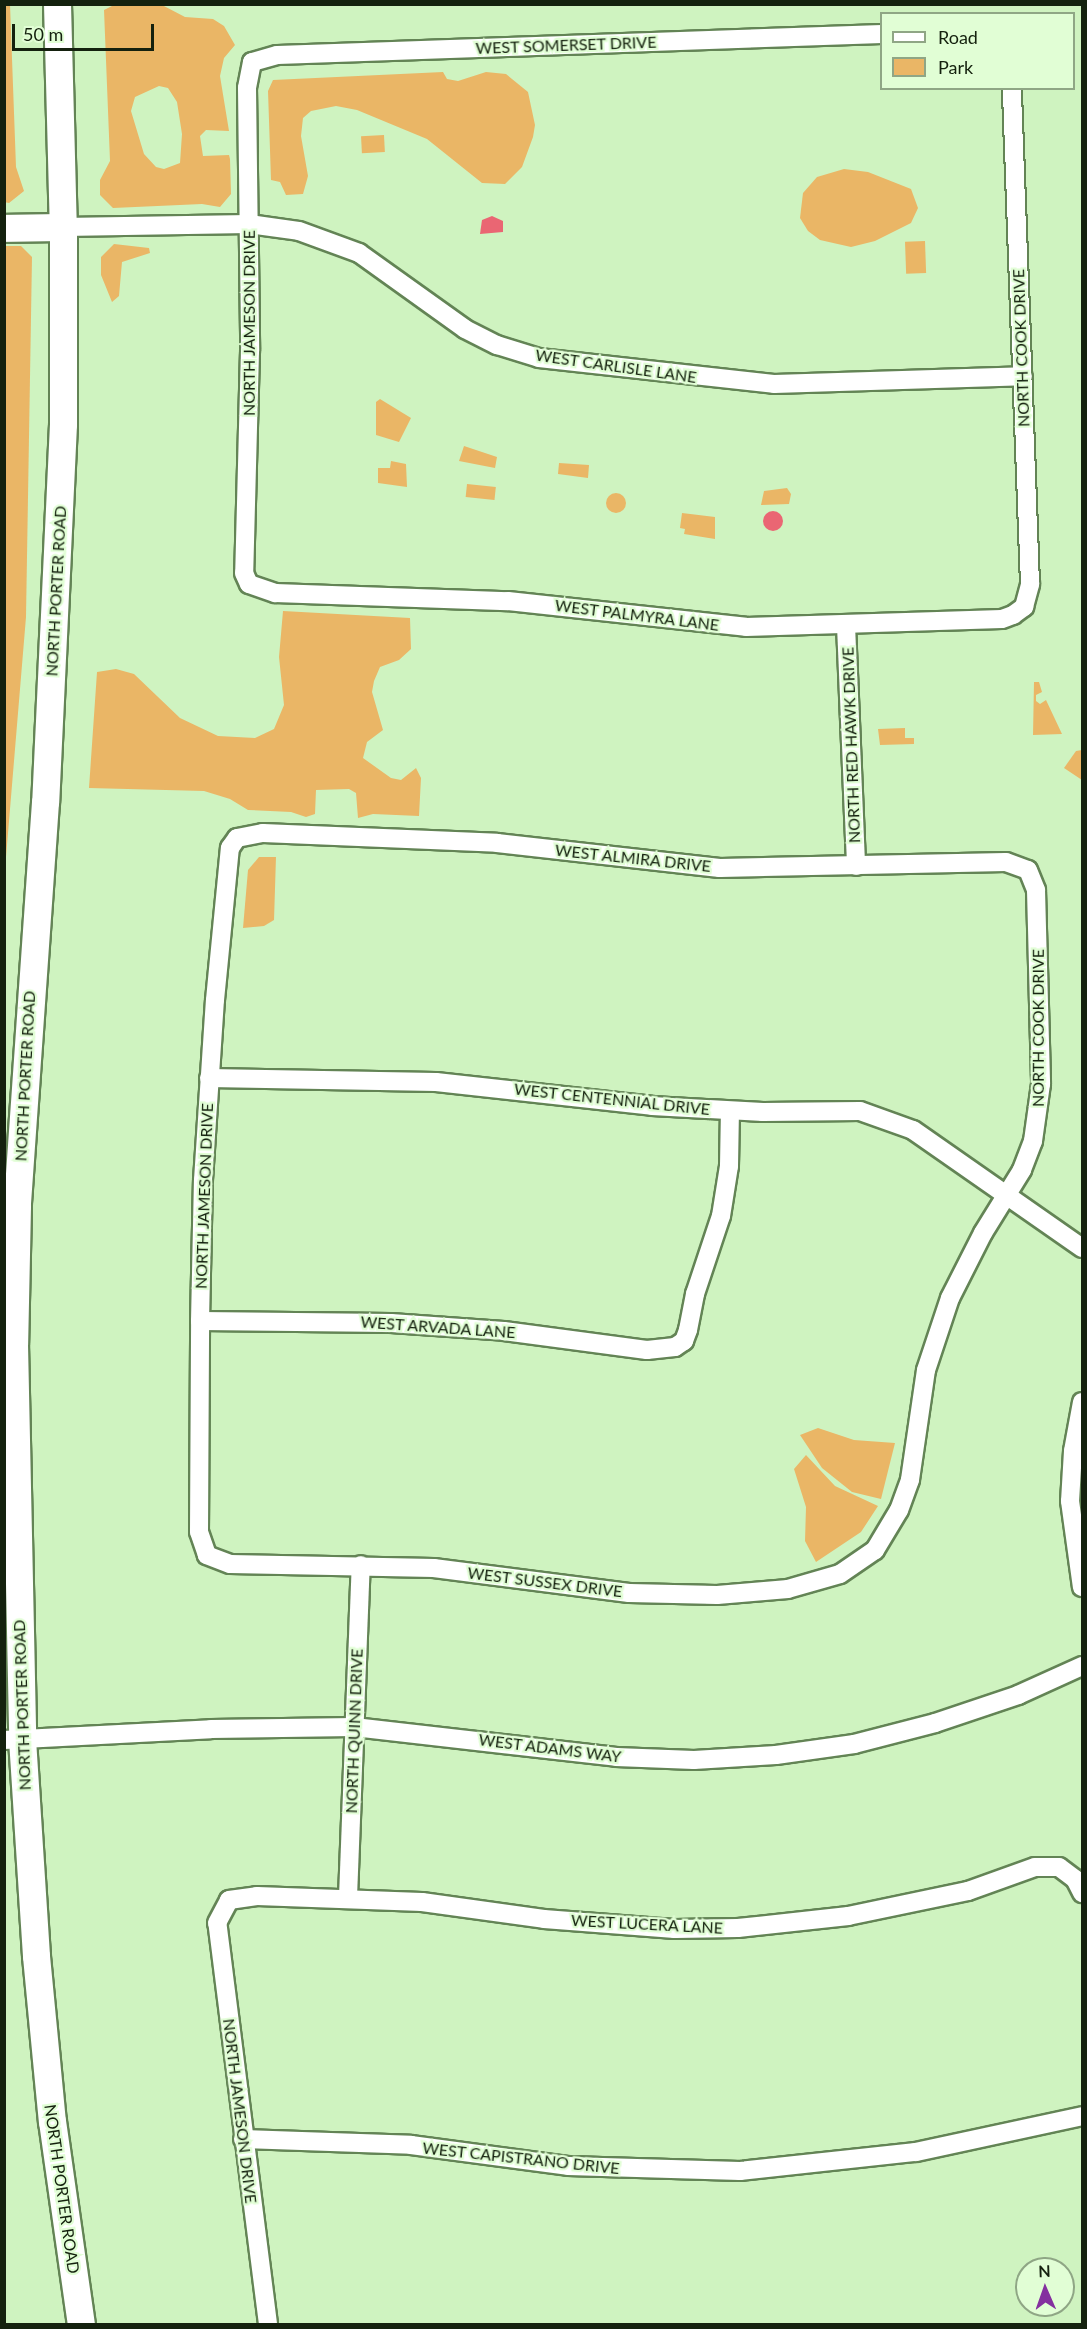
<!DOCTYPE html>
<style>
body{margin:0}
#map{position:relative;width:1087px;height:2329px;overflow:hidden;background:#cff3c0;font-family:Lato,sans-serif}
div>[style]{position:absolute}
.green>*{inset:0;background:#eab666;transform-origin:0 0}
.round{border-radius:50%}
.water>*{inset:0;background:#ea6673}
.roads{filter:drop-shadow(2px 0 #638455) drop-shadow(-2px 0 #638455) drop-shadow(0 2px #638455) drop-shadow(0 -2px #638455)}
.street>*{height:18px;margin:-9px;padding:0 9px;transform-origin:9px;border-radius:9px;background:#fff}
.secondary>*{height:27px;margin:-13.5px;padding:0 13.5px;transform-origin:13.5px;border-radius:13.5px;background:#fff}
span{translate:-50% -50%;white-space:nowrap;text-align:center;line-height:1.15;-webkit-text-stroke:4.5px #e1fed5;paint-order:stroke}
.street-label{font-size:16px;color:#14210e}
.frame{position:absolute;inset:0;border:6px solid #14210e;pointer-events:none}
.legend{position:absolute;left:880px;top:12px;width:195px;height:78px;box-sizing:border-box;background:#e1fed5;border:2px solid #8fa685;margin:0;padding:8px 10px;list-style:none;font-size:18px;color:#14210e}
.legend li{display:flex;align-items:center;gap:12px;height:30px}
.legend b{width:30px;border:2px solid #8fa685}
.north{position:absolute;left:1015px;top:2257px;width:60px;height:60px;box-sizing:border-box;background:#e1fed5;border:2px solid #8fa685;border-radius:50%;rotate:358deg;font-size:16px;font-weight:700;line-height:24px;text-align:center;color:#14210e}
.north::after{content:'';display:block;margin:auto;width:21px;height:27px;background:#84309f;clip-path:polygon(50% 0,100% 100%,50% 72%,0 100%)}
.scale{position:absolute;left:12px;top:24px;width:142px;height:27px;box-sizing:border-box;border:3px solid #14210e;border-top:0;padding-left:8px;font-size:18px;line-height:21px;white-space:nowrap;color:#14210e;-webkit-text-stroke:4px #e1fed5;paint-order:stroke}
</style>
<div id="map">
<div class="green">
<div style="clip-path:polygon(10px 4px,16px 167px,24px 191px,9px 203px,4px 202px,4px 5px)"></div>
<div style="clip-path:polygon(evenodd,114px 5px,162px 5px,185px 17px,213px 19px,224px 26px,235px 45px,224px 58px,220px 76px,229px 131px,206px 130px,200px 136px,203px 156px,229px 155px,230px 159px,231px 194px,220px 207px,202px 204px,113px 208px,100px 195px,100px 180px,110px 161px,104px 10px,114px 5px,159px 86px,168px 88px,177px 102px,182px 134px,180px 163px,164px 169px,156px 167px,144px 154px,131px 111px,135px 97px,159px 86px)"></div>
<div style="clip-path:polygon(443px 72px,447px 79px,458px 81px,486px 72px,506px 74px,528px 92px,535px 125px,533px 137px,522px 167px,505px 184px,482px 183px,427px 139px,357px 110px,336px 106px,311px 111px,303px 118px,301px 136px,308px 176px,303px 194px,286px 195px,280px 182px,271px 180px,268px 91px,273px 80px)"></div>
<div style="left:384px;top:135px;width:17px;height:23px;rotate:87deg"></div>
<div style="clip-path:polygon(844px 169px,868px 172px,911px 189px,918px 208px,911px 223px,875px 241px,851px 247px,820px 240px,808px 231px,800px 218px,803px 193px,817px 177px)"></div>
<div style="left:925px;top:241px;width:32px;height:20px;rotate:88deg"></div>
<div style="clip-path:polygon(114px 244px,149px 248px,150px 253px,122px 262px,119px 296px,112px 302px,101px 275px,101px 257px)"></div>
<div style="clip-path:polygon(5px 246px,21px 246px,32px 257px,26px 617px,5px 869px)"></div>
<div style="clip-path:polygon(380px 399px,411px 418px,399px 442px,376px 435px,376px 402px)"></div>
<div style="clip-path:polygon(464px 446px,497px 457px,495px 468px,459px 461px)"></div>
<div style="clip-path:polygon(391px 461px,406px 464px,407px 487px,378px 483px,378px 468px,390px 468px)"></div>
<div style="clip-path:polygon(559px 463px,589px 465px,588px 478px,558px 474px)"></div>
<div style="left:467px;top:484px;width:29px;height:13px;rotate:6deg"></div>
<div style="clip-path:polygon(787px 488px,791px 494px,789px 504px,761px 505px,764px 491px)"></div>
<div class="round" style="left:606px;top:493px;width:20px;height:20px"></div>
<div style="clip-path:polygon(682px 513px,715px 517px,715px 539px,684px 534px,685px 529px,680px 528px)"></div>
<div style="clip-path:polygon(283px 611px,410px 618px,411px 649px,399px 660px,380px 667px,374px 681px,372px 692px,383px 730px,367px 742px,363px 758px,391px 778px,401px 780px,416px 768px,421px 778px,419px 816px,373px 814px,358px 818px,356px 793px,349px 789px,316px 790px,315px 814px,306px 817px,291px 812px,248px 810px,230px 799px,204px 791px,89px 788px,97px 672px,116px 669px,134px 674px,180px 718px,218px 736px,255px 738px,274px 729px,284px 705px,279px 657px)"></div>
<div style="clip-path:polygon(1034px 682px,1039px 682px,1042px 692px,1036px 695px,1036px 701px,1040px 704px,1046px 700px,1062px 734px,1033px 735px)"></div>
<div style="clip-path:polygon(905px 728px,905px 738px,914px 738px,914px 744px,880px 745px,878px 729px)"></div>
<div style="clip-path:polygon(1082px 750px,1082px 780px,1064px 768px,1076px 751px)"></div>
<div style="clip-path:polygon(259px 857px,276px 857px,274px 920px,264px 926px,243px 928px,248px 870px)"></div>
<div style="clip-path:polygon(818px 1428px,854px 1440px,895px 1443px,881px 1499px,852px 1492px,822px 1468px,800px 1435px)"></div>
<div style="clip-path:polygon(806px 1455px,835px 1486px,878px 1506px,861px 1532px,816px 1562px,805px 1541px,806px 1507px,794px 1469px)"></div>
</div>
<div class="water">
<div style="clip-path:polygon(492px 216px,503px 221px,503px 232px,480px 234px,482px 220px)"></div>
<div class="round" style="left:763px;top:511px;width:20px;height:20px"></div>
</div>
<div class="roads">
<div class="street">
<div style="left:882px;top:34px;width:605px;rotate:178.01deg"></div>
<div style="left:277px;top:55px;width:26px;rotate:164deg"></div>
<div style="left:252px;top:62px;width:26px;rotate:101deg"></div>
<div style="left:247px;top:88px;width:263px;rotate:89.3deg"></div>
<div style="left:250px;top:351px;width:222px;rotate:91.5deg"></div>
<div style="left:244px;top:573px;width:12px;rotate:66deg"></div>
<div style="left:249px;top:584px;width:28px;rotate:19deg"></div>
<div style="left:275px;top:593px;width:233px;rotate:2deg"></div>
<div style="left:508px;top:601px;width:239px;rotate:6.2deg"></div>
<div style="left:746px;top:627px;width:256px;rotate:-1.8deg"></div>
<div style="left:1002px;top:619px;width:12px;rotate:-20deg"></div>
<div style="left:1013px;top:615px;width:14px;rotate:-36deg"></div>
<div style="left:1024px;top:607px;width:24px;rotate:-75deg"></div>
<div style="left:1030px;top:584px;width:496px;rotate:-92.1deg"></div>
<div style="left:63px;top:227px;width:186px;rotate:-0.9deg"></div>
<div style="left:249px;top:224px;width:50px;rotate:8deg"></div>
<div style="left:299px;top:231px;width:64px;rotate:20.1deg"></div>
<div style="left:359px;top:253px;width:130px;rotate:35.6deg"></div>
<div style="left:465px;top:329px;width:36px;rotate:27deg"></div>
<div style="left:497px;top:345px;width:44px;rotate:17.2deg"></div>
<div style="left:539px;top:358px;width:236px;rotate:6.3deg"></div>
<div style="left:774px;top:384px;width:249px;rotate:-1.8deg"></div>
<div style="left:846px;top:625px;width:241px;rotate:87.6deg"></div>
<div style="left:263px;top:833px;width:234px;rotate:2.4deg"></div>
<div style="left:497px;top:843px;width:224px;rotate:6.4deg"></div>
<div style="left:720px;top:868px;width:286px;rotate:-1.2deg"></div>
<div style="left:1006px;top:862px;width:23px;rotate:20deg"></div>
<div style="left:1028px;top:870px;width:22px;rotate:68deg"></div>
<div style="left:1036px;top:890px;width:194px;rotate:88.5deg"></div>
<div style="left:1041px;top:1084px;width:58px;rotate:98deg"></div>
<div style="left:1033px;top:1141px;width:31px;rotate:111deg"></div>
<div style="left:1022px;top:1170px;width:74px;rotate:121.8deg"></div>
<div style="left:983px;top:1233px;width:73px;rotate:116.9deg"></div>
<div style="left:950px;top:1298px;width:76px;rotate:108.4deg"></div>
<div style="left:926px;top:1370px;width:111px;rotate:98.3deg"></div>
<div style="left:910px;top:1480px;width:32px;rotate:110deg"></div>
<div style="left:899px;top:1510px;width:47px;rotate:121deg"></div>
<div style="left:875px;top:1550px;width:42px;rotate:145.6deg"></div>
<div style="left:840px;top:1574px;width:54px;rotate:163.9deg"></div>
<div style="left:788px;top:1589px;width:71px;rotate:175.2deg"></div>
<div style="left:717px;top:1595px;width:88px;rotate:-178.7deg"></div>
<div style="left:629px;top:1593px;width:197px;rotate:-172.7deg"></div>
<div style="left:434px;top:1568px;width:204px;rotate:-178.9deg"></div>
<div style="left:230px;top:1564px;width:25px;rotate:-159deg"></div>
<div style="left:207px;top:1555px;width:24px;rotate:-109deg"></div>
<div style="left:199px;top:1532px;width:211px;rotate:-89.7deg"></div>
<div style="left:200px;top:1321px;width:141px;rotate:-88.8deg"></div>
<div style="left:203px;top:1180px;width:180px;rotate:-86.2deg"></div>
<div style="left:215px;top:1000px;width:153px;rotate:-84.4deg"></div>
<div style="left:230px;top:848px;width:12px;rotate:-55deg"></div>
<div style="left:237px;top:838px;width:26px;rotate:-11deg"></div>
<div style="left:209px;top:1078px;width:227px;rotate:1deg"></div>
<div style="left:436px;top:1082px;width:217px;rotate:6.3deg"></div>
<div style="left:652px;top:1106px;width:111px;rotate:3.1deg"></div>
<div style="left:763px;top:1112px;width:97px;rotate:-0.6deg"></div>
<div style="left:860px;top:1111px;width:56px;rotate:19.7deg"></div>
<div style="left:913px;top:1130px;width:206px;rotate:34.9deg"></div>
<div style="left:200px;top:1321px;width:191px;rotate:0.6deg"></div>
<div style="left:391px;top:1323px;width:113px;rotate:4deg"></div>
<div style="left:504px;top:1331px;width:144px;rotate:7.6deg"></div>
<div style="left:647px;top:1350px;width:28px;rotate:-6deg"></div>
<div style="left:675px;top:1347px;width:11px;rotate:-34deg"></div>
<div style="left:684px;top:1341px;width:12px;rotate:-70deg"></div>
<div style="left:688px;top:1330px;width:37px;rotate:-79deg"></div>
<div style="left:695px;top:1294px;width:82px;rotate:-71.6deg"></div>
<div style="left:721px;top:1216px;width:51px;rotate:-80.9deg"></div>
<div style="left:729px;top:1166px;width:55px;rotate:-89deg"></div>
<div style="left:1082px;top:1402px;width:50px;rotate:100.4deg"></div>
<div style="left:1073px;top:1451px;width:50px;rotate:93.4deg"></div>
<div style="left:1070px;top:1501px;width:87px;rotate:82.1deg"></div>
<div style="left:4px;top:1740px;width:207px;rotate:-3deg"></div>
<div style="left:211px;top:1729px;width:143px;rotate:-0.8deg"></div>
<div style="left:354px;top:1727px;width:264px;rotate:6.5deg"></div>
<div style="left:616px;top:1757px;width:78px;rotate:2.2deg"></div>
<div style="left:694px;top:1760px;width:82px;rotate:-3.5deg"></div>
<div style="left:776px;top:1755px;width:79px;rotate:-8deg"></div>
<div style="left:854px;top:1744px;width:84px;rotate:-14.5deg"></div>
<div style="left:935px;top:1723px;width:88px;rotate:-18.6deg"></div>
<div style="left:1018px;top:1695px;width:70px;rotate:-24.4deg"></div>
<div style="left:348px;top:1897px;width:332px;rotate:-87.8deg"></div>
<div style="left:243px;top:2139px;width:168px;rotate:2deg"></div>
<div style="left:411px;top:2145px;width:158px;rotate:7.6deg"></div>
<div style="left:568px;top:2166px;width:172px;rotate:1.7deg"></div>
<div style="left:740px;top:2171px;width:177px;rotate:-6.2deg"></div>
<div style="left:916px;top:2152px;width:170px;rotate:-12.2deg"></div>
<div style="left:268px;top:2324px;width:404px;rotate:-97.2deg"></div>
<div style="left:217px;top:1923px;width:26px;rotate:-62deg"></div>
<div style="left:229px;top:1900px;width:28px;rotate:-8deg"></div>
<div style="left:257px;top:1896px;width:165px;rotate:2.1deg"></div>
<div style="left:422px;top:1902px;width:123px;rotate:7.9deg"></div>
<div style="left:544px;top:1919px;width:131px;rotate:4.4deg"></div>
<div style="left:675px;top:1929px;width:63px;rotate:-0.9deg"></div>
<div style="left:738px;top:1928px;width:111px;rotate:-6.2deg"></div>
<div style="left:848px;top:1916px;width:123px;rotate:-11.8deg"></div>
<div style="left:968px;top:1891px;width:71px;rotate:-19.7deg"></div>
<div style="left:1035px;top:1867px;width:24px"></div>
<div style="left:1059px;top:1867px;width:20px;rotate:37deg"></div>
<div style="left:1075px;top:1879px;width:16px;rotate:63deg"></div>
</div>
<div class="secondary">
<div style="left:57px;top:4px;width:223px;rotate:88.5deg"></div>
<div style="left:63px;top:227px;width:197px;rotate:90deg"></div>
<div style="left:63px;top:424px;width:378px;rotate:92.7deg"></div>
<div style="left:45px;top:802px;width:405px;rotate:94deg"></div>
<div style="left:17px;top:1206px;width:138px;rotate:91.2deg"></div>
<div style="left:14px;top:1344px;width:395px;rotate:88.8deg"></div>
<div style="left:22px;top:1739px;width:217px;rotate:86.3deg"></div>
<div style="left:36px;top:1956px;width:166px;rotate:84.5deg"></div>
<div style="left:52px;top:2121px;width:205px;rotate:81.9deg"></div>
<div style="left:4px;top:228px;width:59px;rotate:-1deg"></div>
</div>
</div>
<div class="street-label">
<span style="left:566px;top:45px;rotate:-2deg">WEST SOMERSET DRIVE</span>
<span style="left:249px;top:323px;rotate:-90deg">NORTH JAMESON DRIVE</span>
<span style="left:1021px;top:348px;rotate:-92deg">NORTH COOK DRIVE</span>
<span style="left:616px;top:366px;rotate:8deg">WEST CARLISLE LANE</span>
<span style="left:56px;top:591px;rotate:-87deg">NORTH PORTER ROAD</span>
<span style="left:637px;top:615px;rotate:7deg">WEST PALMYRA LANE</span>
<span style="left:851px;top:745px;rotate:-92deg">NORTH RED HAWK DRIVE</span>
<span style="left:633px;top:858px;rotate:6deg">WEST ALMIRA DRIVE</span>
<span style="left:1038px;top:1028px;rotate:-90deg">NORTH COOK DRIVE</span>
<span style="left:25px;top:1076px;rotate:-87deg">NORTH PORTER ROAD</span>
<span style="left:612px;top:1099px;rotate:6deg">WEST CENTENNIAL DRIVE</span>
<span style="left:204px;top:1196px;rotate:-88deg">NORTH JAMESON DRIVE</span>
<span style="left:438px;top:1327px;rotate:4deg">WEST ARVADA LANE</span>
<span style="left:545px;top:1582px;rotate:7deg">WEST SUSSEX DRIVE</span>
<span style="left:22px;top:1705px;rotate:-92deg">NORTH PORTER ROAD</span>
<span style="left:354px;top:1731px;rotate:-88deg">NORTH QUINN DRIVE</span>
<span style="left:550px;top:1748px;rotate:7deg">WEST ADAMS WAY</span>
<span style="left:647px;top:1924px;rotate:3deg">WEST LUCERA LANE</span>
<span style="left:240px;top:2111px;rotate:83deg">NORTH JAMESON DRIVE</span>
<span style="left:521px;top:2158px;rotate:6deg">WEST CAPISTRANO DRIVE</span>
<span style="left:62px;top:2189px;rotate:82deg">NORTH PORTER ROAD</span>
</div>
<div class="frame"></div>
<ul class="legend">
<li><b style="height:8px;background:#fff"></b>Road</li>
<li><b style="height:16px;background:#eab666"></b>Park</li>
</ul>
<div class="north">N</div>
<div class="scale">50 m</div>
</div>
